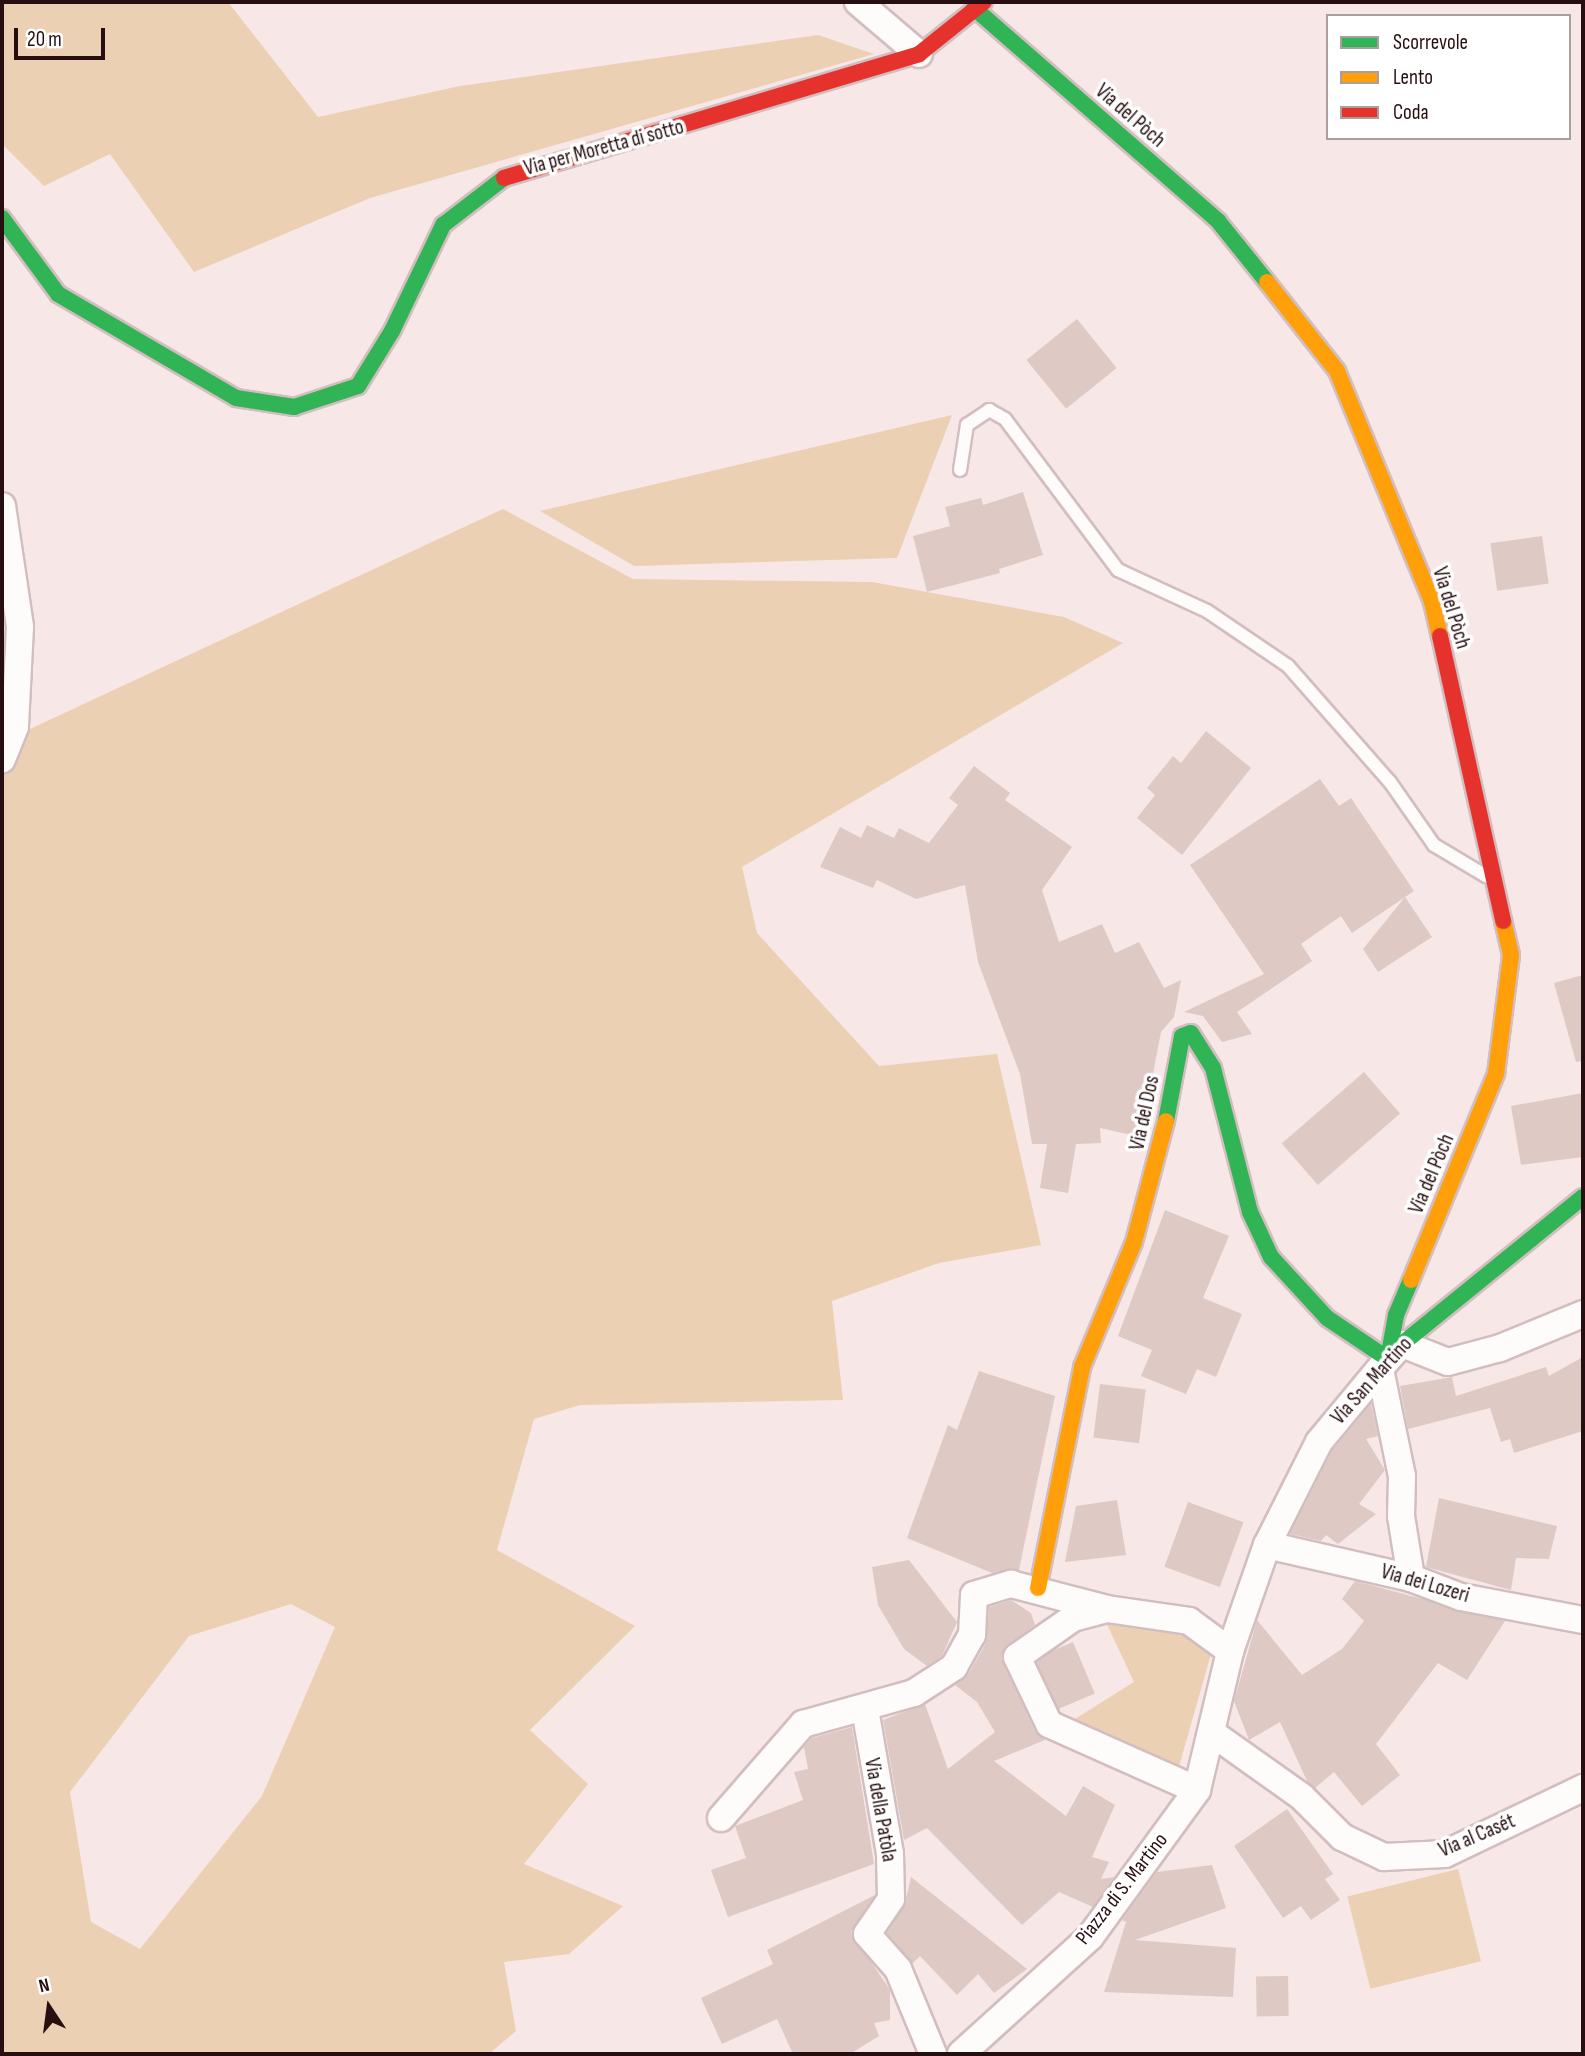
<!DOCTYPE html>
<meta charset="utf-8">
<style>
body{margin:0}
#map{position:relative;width:1585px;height:2056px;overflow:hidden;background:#f7e7e7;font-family:"Sofia Sans Condensed",sans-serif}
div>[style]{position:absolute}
.green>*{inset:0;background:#ebd0b3;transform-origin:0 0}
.building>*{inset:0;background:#dfc9c4;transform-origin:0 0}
.roads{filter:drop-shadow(2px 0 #d3bebf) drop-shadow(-2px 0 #d3bebf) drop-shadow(0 2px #d3bebf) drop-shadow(0 -2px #d3bebf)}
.lane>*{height:12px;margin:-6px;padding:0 6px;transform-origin:6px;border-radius:6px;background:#fefbfb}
.street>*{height:26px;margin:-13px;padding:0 13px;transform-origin:13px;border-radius:13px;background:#fefbfb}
.fast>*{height:16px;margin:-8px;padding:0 8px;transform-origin:8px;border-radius:8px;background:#30b455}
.slow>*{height:16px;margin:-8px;padding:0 8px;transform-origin:8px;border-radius:8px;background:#ff9f0a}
.jam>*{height:16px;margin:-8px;padding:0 8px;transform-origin:8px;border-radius:8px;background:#e5322d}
span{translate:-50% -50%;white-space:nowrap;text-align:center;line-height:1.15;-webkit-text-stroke:7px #fff;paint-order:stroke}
.street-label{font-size:21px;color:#270e10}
.frame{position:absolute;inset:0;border:4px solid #270e10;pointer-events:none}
.legend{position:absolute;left:1326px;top:14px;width:245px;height:126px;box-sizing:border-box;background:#fff;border:2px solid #a99f9f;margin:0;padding:9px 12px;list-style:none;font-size:21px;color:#270e10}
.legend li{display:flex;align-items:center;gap:14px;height:35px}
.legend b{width:35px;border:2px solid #a99f9f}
.north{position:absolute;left:14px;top:1972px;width:70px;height:70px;-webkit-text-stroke:5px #fff;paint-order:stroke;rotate:347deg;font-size:19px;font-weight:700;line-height:28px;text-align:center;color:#270e10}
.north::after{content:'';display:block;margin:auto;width:24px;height:32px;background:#270e10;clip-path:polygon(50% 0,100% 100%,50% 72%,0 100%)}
.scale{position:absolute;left:14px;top:28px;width:91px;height:32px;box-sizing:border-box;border:4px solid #270e10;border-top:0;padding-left:9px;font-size:21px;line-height:24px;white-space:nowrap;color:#270e10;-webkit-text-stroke:5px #fff;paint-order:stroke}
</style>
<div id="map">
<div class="green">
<div style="clip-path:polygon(2px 2px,228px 2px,318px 117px,460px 86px,818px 35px,874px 54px,370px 198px,194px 272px,110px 154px,44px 186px,2px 144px)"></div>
<div style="clip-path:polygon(952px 415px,897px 558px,634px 566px,540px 511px)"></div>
<div style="clip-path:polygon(evenodd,503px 509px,633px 579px,872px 582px,1064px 617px,1123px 643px,742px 867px,757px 933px,879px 1066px,997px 1054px,1041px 1245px,939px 1263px,832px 1301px,843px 1400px,580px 1405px,534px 1419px,497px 1550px,635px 1626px,530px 1730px,588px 1784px,524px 1864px,623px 1906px,569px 1954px,504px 1962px,516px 2031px,489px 2054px,2px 2054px,2px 742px,503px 509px,291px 1604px,335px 1627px,262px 1796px,140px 1949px,91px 1922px,70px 1792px,189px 1636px,291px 1604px)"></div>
<div style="clip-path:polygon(1103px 1616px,1215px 1640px,1176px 1777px,1067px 1724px,1134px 1682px)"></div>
<div style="left:1458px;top:1869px;width:95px;height:114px;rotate:76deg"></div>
</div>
<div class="building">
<div style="left:1077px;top:319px;width:63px;height:65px;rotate:51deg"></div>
<div style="clip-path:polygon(1023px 492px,1043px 555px,999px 569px,1000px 573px,927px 592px,913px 536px,950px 526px,945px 507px,981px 498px,983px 505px)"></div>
<div style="left:1542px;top:536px;width:48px;height:52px;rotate:82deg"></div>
<div style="clip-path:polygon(1206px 731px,1251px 768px,1182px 855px,1137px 818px,1155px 795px,1147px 788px,1173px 756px,1181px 763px)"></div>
<div style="clip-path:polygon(974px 766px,1010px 793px,1005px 800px,1072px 847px,1042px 890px,1059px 942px,1102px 924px,1115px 953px,1139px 942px,1164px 988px,1181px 980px,1174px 1017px,1161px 1032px,1141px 1137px,1100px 1128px,1101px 1143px,1076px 1144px,1068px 1193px,1040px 1188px,1047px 1144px,1032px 1144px,1020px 1074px,978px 962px,965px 885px,916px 899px,877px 880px,873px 888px,820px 867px,840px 827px,861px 838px,867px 825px,894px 838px,899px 828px,929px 843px,958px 805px,949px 798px)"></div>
<div style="clip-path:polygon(1320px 779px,1339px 806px,1351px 798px,1414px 891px,1352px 933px,1341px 916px,1301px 944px,1312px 961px,1237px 1012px,1252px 1034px,1222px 1042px,1203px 1016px,1184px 1012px,1264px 974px,1190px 865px)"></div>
<div style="clip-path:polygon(1405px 897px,1432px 937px,1378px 972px,1363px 949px)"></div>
<div style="clip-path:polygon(1583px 975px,1583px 1061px,1576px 1062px,1554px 983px)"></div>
<div style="left:1364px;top:1072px;width:55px;height:109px;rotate:49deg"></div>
<div style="clip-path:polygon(1583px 1093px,1583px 1157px,1521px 1165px,1511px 1106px)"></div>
<div style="clip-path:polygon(1165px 1210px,1229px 1236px,1203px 1298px,1242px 1314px,1216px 1377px,1197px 1369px,1186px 1394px,1141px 1376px,1152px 1350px,1118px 1336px)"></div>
<div style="clip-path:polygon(1583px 1357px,1583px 1431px,1514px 1453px,1510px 1439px,1501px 1442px,1490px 1408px,1408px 1429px,1400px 1386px,1452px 1377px,1456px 1396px,1546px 1367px,1549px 1376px)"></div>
<div style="clip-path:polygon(979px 1371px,1055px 1396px,1019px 1570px,992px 1573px,907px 1538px,948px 1425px,957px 1430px)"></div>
<div style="left:1100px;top:1384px;width:46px;height:54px;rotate:7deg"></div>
<div style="clip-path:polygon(1371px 1404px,1378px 1436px,1366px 1439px,1385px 1470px,1359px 1504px,1376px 1514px,1338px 1544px,1326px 1535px,1321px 1541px,1290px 1534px,1332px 1451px)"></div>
<div style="clip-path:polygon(1439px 1498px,1557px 1526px,1549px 1559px,1516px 1558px,1511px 1590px,1426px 1567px)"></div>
<div style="clip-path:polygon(1117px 1500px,1126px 1555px,1065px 1562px,1076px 1506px)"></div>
<div style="left:1188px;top:1502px;width:59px;height:69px;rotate:20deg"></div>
<div style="clip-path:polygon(909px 1560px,957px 1622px,942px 1656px,927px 1666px,904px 1649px,878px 1605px,872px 1567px)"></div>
<div style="clip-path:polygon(1355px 1581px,1505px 1621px,1467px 1680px,1438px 1663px,1376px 1744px,1400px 1775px,1362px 1806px,1334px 1772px,1315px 1788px,1307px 1781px,1280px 1722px,1249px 1740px,1234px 1701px,1257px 1620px,1302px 1675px,1342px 1649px,1364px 1621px,1342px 1599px)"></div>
<div style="clip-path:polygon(1011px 1600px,1031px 1613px,1035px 1625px,1003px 1649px,1003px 1663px,1035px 1731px,1045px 1740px,994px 1761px,1066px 1816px,1083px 1786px,1115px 1805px,1092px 1857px,1109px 1862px,1101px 1879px,1114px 1877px,1093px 1907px,1059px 1892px,1022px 1925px,927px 1828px,904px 1840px,883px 1720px,925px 1704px,948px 1769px,995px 1732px,977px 1702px,955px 1685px,968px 1675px,986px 1643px,989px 1607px)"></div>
<div style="left:1073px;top:1642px;width:56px;height:41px;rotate:67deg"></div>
<div style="clip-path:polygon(852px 1727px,874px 1864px,728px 1917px,711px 1870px,746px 1858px,735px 1826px,803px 1800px,794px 1772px,808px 1769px,804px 1747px,812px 1738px)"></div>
<div style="clip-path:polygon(1287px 1809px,1333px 1874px,1325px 1879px,1340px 1900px,1311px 1920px,1301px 1906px,1283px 1918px,1234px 1846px)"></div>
<div style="clip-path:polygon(1212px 1865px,1226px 1908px,1135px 1940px,1236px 1948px,1233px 1997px,1104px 1992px,1126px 1922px,1122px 1920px,1157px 1872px)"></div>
<div style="clip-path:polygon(911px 1877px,1027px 1969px,994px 1993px,978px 1974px,957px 1995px,920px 1956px,913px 1963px,887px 1933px,904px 1907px)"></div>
<div style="clip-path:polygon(875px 1895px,851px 1932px,890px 1990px,890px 2020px,874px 2023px,879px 2036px,850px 2054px,793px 2054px,777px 2019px,722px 2044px,701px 1998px,773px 1964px,767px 1950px)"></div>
<div style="left:1288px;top:1976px;width:40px;height:32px;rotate:89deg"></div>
</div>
<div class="roads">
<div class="lane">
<div style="left:960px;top:470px;width:46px;rotate:-81.2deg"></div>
<div style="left:967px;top:425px;width:27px;rotate:-34deg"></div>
<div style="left:989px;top:410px;width:18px;rotate:29deg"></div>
<div style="left:1005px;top:419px;width:189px;rotate:53.2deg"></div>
<div style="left:1118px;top:570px;width:98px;rotate:24.7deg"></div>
<div style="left:1207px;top:611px;width:98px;rotate:34.2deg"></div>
<div style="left:1288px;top:666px;width:154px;rotate:48.7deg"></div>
<div style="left:1390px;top:782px;width:77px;rotate:55.1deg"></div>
<div style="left:1434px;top:845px;width:61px;rotate:30.8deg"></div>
</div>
<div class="street">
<div style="left:858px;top:2px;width:80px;rotate:40.4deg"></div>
<div style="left:2px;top:506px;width:122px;rotate:81.5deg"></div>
<div style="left:20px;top:627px;width:100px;rotate:92.9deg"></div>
<div style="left:15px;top:727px;width:35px;rotate:112deg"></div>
<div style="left:1380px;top:1369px;width:109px;rotate:78.4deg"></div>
<div style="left:1402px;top:1476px;width:40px;rotate:91.4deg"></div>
<div style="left:1401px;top:1516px;width:63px;rotate:80.8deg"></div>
<div style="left:1267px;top:1545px;width:148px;rotate:12.9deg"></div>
<div style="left:1411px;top:1578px;width:53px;rotate:20.8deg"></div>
<div style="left:1461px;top:1597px;width:124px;rotate:10.7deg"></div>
<div style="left:865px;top:1709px;width:147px;rotate:80.2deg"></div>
<div style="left:890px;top:1854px;width:45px;rotate:88.7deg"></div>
<div style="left:891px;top:1899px;width:42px;rotate:124.4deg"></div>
<div style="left:867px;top:1934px;width:47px;rotate:48.5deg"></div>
<div style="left:898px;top:1969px;width:92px;rotate:67.6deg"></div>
<div style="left:1212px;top:1733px;width:110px;rotate:35.4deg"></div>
<div style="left:1302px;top:1797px;width:57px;rotate:45deg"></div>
<div style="left:1342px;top:1837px;width:47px;rotate:25.5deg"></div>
<div style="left:1384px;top:1857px;width:61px;rotate:-2.8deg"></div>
<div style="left:1445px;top:1854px;width:153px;rotate:-25.6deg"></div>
<div style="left:1197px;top:1790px;width:162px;rotate:-156deg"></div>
<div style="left:1049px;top:1724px;width:74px;rotate:-115.5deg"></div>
<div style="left:1017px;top:1657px;width:68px;rotate:-34.9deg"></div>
<div style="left:1073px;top:1618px;width:35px;rotate:-15deg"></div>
<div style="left:1107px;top:1609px;width:83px;rotate:8.3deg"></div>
<div style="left:1189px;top:1621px;width:51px;rotate:36.2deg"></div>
<div style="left:721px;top:1818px;width:125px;rotate:-48.9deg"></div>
<div style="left:803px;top:1724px;width:115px;rotate:-15.6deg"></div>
<div style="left:914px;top:1693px;width:48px;rotate:-33deg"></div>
<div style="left:954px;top:1667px;width:37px;rotate:-61deg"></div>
<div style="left:972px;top:1635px;width:40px;rotate:-87.1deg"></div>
<div style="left:974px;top:1595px;width:39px;rotate:-17deg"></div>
<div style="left:1011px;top:1584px;width:99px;rotate:14.6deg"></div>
<div style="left:961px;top:2054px;width:174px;rotate:-42.2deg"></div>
<div style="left:1090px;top:1937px;width:182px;rotate:-53.9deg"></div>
<div style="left:1197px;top:1790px;width:143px;rotate:-76.6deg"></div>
<div style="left:1230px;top:1651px;width:112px;rotate:-70.8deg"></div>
<div style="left:1267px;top:1545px;width:115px;rotate:-63.2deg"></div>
<div style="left:1319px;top:1442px;width:108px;rotate:-50.3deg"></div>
<div style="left:1388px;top:1359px;width:21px;rotate:-47deg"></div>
<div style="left:1402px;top:1344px;width:49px;rotate:21.4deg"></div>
<div style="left:1448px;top:1362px;width:54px;rotate:-15.1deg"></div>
<div style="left:1500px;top:1348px;width:90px;rotate:-22.3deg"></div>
</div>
<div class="fast">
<div style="left:974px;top:8px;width:324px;rotate:41.1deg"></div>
<div style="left:1218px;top:221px;width:78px;rotate:51.2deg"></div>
<div style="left:2px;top:218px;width:94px;rotate:53.6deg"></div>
<div style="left:58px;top:294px;width:206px;rotate:30.3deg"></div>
<div style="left:236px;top:398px;width:59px;rotate:8.8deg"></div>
<div style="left:294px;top:407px;width:67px;rotate:-18.2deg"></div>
<div style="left:358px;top:386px;width:65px;rotate:-58.3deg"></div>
<div style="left:392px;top:331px;width:118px;rotate:-64.3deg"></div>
<div style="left:443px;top:225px;width:77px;rotate:-37.6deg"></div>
<div style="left:1166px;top:1121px;width:86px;rotate:-79.3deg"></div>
<div style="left:1182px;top:1036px;width:9px;rotate:-18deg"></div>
<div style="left:1191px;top:1033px;width:41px;rotate:57.8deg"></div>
<div style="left:1213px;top:1068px;width:149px;rotate:75.6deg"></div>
<div style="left:1250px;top:1212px;width:50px;rotate:65deg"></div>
<div style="left:1271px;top:1257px;width:83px;rotate:47.4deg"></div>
<div style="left:1327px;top:1318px;width:73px;rotate:33.9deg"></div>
<div style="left:1388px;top:1359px;width:45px;rotate:-79.7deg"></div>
<div style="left:1396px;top:1315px;width:38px;rotate:-67deg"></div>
<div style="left:1402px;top:1344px;width:233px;rotate:-39.1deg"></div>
</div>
<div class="slow">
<div style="left:1267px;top:282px;width:113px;rotate:51.8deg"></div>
<div style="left:1337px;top:371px;width:250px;rotate:67.6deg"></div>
<div style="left:1432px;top:602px;width:35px;rotate:77deg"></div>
<div style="left:1411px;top:1280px;width:223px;rotate:-67.6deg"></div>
<div style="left:1496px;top:1074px;width:120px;rotate:-82.8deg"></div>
<div style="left:1511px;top:955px;width:35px;rotate:-103deg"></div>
<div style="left:1038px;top:1588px;width:225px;rotate:-78.7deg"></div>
<div style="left:1082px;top:1367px;width:135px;rotate:-67.4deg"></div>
<div style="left:1134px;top:1242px;width:125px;rotate:-75.2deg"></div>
</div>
<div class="jam">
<div style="left:504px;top:178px;width:433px;rotate:-16.6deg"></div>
<div style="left:919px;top:54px;width:83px;rotate:-38.7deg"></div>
<div style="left:1440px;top:636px;width:292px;rotate:77.5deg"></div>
</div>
</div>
<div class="street-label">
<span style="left:1130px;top:116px;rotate:41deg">Via del Pòch</span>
<span style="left:604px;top:148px;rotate:-15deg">Via per Moretta di sotto</span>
<span style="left:1451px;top:608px;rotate:73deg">Via del Pòch</span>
<span style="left:1145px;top:1113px;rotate:-78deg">Via del Dos</span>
<span style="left:1432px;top:1174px;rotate:-67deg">Via del Pòch</span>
<span style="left:1372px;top:1381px;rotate:-48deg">Via San Martino</span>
<span style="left:1425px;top:1584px;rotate:16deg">Via dei Lozeri</span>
<span style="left:880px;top:1810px;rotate:80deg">Via della Patòla</span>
<span style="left:1477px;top:1836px;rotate:-23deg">Via al Casét</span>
<span style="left:1122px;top:1889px;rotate:-52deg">Piazza di S. Martino</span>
</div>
<div class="frame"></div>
<ul class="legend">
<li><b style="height:9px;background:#30b455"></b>Scorrevole</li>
<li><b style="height:9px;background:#ff9f0a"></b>Lento</li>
<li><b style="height:9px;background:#e5322d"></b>Coda</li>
</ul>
<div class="north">N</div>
<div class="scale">20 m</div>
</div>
